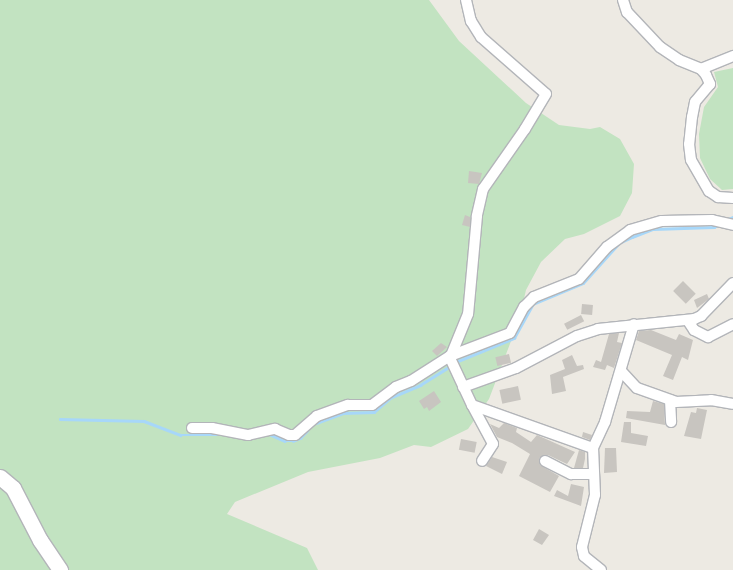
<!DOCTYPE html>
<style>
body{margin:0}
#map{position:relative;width:733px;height:570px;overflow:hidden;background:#edeae3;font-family:"Nunito Sans",sans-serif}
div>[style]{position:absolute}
.green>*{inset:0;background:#c2e3c1}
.stream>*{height:2.5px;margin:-1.25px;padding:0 1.25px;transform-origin:1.25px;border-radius:1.25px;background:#a7d7f9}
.building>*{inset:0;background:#c8c5c0;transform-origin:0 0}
.roads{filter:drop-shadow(1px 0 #b3b5b9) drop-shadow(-1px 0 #b3b5b9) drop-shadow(0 1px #b3b5b9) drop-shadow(0 -1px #b3b5b9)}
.street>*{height:10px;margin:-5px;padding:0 5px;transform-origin:5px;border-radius:5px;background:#fff}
.secondary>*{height:15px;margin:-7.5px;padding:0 7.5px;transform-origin:7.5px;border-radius:7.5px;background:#fff}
span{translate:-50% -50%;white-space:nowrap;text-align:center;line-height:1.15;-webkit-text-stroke:3px #fff;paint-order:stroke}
</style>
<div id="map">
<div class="green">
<div style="clip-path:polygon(0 0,429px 0,459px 41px,526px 103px,559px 125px,590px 129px,600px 127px,620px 139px,634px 164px,632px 193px,620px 216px,584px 234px,565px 239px,541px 262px,526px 290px,519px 320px,489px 399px,468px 429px,431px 447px,414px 445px,380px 458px,308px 472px,235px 502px,227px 514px,307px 548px,318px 570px,0 570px)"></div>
<div style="clip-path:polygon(733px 68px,733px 189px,722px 190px,710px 179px,700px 158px,699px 134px,704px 107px,718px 87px,714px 72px)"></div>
</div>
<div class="stream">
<div style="left:726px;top:220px;width:8px;rotate:-23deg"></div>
<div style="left:456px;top:362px;width:63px;rotate:-22.5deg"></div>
<div style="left:514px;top:338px;width:39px;rotate:-61deg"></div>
<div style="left:533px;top:304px;width:54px;rotate:-22.8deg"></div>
<div style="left:583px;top:283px;width:54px;rotate:-48deg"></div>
<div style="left:619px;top:243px;width:14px;rotate:-25deg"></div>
<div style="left:632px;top:237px;width:22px;rotate:-21deg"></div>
<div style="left:653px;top:229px;width:61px;rotate:-1.9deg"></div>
<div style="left:714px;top:227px;width:4px;rotate:-27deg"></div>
<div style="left:60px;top:419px;width:84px;rotate:1.4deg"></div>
<div style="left:144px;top:421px;width:39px;rotate:21deg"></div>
<div style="left:180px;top:435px;width:41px"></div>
<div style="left:316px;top:423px;width:30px;rotate:-20deg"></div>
<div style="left:344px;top:413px;width:30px;rotate:-2deg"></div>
<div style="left:374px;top:412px;width:21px;rotate:-41deg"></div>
<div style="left:390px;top:398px;width:33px;rotate:-23deg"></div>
<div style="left:420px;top:385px;width:36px;rotate:-32deg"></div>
<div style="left:271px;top:435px;width:15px;rotate:23deg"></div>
<div style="left:285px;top:441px;width:8px"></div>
<div style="left:293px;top:441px;width:8px;rotate:-23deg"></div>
<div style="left:300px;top:438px;width:10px;rotate:-45deg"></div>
</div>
<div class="building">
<div style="clip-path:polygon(469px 171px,482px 173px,479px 184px,468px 183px)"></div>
<div style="clip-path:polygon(465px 215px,470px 217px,470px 227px,462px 225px)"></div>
<div style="left:683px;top:281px;width:18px;height:14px;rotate:45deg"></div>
<div style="clip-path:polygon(707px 294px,709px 299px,697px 308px,694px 300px)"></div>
<div style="left:582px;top:304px;width:11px;height:10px;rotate:5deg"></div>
<div style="left:581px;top:315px;width:7px;height:19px;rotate:63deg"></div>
<div style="clip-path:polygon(651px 330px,676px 340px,679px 334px,693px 340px,688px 360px,682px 357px,673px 380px,663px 376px,672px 355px,636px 340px,639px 331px)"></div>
<div style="clip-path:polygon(619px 333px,617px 342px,622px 343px,614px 368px,607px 365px,605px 370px,593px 367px,596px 360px,601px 362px,609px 334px)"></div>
<div style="clip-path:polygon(441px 343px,447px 347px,437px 356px,432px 351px)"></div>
<div style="left:509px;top:354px;width:9px;height:14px;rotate:77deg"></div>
<div style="clip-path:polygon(572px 355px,577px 366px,583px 365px,584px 369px,563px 377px,566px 391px,552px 394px,550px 375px,565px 369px,562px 360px)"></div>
<div style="left:518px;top:386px;width:14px;height:19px;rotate:78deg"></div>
<div style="clip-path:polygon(434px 391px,441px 402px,429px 411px,427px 407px,424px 409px,419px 401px)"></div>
<div style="clip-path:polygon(653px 401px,664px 404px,665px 425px,626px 418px,627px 411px,650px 412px)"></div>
<div style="clip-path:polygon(697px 408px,707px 410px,701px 439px,684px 436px,691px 412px,696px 413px)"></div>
<div style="clip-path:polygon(624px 422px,631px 422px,631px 433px,648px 436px,646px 446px,621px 442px)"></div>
<div style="clip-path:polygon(504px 423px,517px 428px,516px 432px,531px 442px,537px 435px,575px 452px,567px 464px,548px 455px,539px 458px,540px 465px,559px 476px,550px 492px,519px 476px,530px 454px,512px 443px,497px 437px,490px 424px,499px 428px)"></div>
<div style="clip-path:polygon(583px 432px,592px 435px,590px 440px,582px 437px)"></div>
<div style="left:461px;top:439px;width:16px;height:11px;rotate:11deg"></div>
<div style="clip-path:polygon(605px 448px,616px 448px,617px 472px,604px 473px)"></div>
<div style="clip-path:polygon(579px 450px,585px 452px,585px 459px,583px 468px,574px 468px)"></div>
<div style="clip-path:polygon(492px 457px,507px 462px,502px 474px,486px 466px)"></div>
<div style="clip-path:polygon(571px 484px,584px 487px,581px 506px,554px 496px,557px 490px,568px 496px)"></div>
<div style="clip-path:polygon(539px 529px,549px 535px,542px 545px,533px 540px)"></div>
</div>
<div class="roads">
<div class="street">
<div style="left:466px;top:0;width:22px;rotate:77deg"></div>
<div style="left:471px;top:21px;width:19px;rotate:58deg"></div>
<div style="left:481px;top:37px;width:86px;rotate:41.2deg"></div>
<div style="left:546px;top:94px;width:41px;rotate:121deg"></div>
<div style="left:525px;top:129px;width:73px;rotate:125deg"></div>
<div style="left:483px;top:189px;width:28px;rotate:103deg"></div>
<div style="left:477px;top:216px;width:98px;rotate:95.2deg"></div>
<div style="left:468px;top:314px;width:48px;rotate:112.2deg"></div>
<div style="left:450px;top:358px;width:52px;rotate:64.9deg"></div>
<div style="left:472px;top:405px;width:128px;rotate:19.6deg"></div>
<div style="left:623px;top:0;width:13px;rotate:72deg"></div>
<div style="left:627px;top:12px;width:48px;rotate:46.7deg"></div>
<div style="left:660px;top:47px;width:23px;rotate:34deg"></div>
<div style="left:679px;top:60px;width:24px;rotate:22deg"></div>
<div style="left:701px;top:69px;width:8px;rotate:50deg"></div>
<div style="left:706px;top:75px;width:10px;rotate:66deg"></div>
<div style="left:710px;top:84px;width:23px;rotate:130deg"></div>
<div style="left:695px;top:102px;width:15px;rotate:101deg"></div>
<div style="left:692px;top:117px;width:27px;rotate:96deg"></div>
<div style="left:689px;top:144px;width:16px;rotate:83deg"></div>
<div style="left:691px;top:160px;width:36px;rotate:60deg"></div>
<div style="left:709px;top:191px;width:11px;rotate:34deg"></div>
<div style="left:718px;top:197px;width:15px;rotate:4deg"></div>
<div style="left:701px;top:69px;width:35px;rotate:-22deg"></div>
<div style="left:688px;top:321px;width:11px;rotate:56deg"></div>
<div style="left:694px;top:330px;width:16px;rotate:27deg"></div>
<div style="left:708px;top:337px;width:28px;rotate:-27deg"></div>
<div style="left:621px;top:371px;width:23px;rotate:47deg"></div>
<div style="left:637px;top:388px;width:41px;rotate:19.7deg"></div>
<div style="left:676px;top:402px;width:35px;rotate:-3deg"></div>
<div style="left:711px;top:400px;width:22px;rotate:10deg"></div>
<div style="left:463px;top:387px;width:56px;rotate:-19.7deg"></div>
<div style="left:516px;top:368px;width:69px;rotate:-27.7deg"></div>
<div style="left:577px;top:336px;width:22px;rotate:-18deg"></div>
<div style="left:598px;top:329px;width:97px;rotate:-5.9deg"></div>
<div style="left:694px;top:319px;width:8px;rotate:-23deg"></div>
<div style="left:701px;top:316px;width:46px;rotate:-45.9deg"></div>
<div style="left:670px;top:400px;width:22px;rotate:87deg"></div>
<div style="left:472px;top:405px;width:44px;rotate:61.7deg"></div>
<div style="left:493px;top:444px;width:20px;rotate:123deg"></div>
<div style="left:192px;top:428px;width:20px"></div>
<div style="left:212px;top:428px;width:37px;rotate:11deg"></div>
<div style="left:248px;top:435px;width:28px;rotate:-13deg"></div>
<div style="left:275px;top:429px;width:15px;rotate:23deg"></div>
<div style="left:289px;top:435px;width:6px"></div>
<div style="left:295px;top:435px;width:29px;rotate:-41deg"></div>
<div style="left:317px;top:416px;width:33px;rotate:-20deg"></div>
<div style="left:348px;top:405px;width:24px"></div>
<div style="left:372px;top:405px;width:30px;rotate:-37deg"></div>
<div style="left:396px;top:387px;width:16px;rotate:-22deg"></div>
<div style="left:411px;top:381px;width:46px;rotate:-32.7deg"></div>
<div style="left:450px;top:356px;width:64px;rotate:-21deg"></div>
<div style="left:510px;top:333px;width:30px;rotate:-62deg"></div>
<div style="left:524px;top:307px;width:14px;rotate:-45deg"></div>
<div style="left:534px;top:297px;width:48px;rotate:-21.8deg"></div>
<div style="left:579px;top:279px;width:43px;rotate:-48.8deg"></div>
<div style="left:607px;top:247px;width:29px;rotate:-36deg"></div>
<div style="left:630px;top:230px;width:33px;rotate:-16deg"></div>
<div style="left:662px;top:221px;width:50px;rotate:-1.1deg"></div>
<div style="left:712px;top:220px;width:22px;rotate:13deg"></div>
<div style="left:545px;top:461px;width:29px;rotate:27deg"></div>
<div style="left:571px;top:474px;width:23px"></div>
<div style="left:601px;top:570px;width:22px;rotate:-141deg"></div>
<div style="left:584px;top:556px;width:9px;rotate:-103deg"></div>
<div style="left:582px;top:547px;width:54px;rotate:-76deg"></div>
<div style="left:595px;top:495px;width:47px;rotate:-92.4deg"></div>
<div style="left:593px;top:448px;width:29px;rotate:-65deg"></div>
<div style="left:605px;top:422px;width:102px;rotate:-73.5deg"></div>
</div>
<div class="secondary">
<div style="left:0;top:477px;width:17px;rotate:40deg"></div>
<div style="left:13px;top:488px;width:59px;rotate:62.6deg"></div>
<div style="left:40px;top:540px;width:36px;rotate:56deg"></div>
</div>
</div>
</div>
